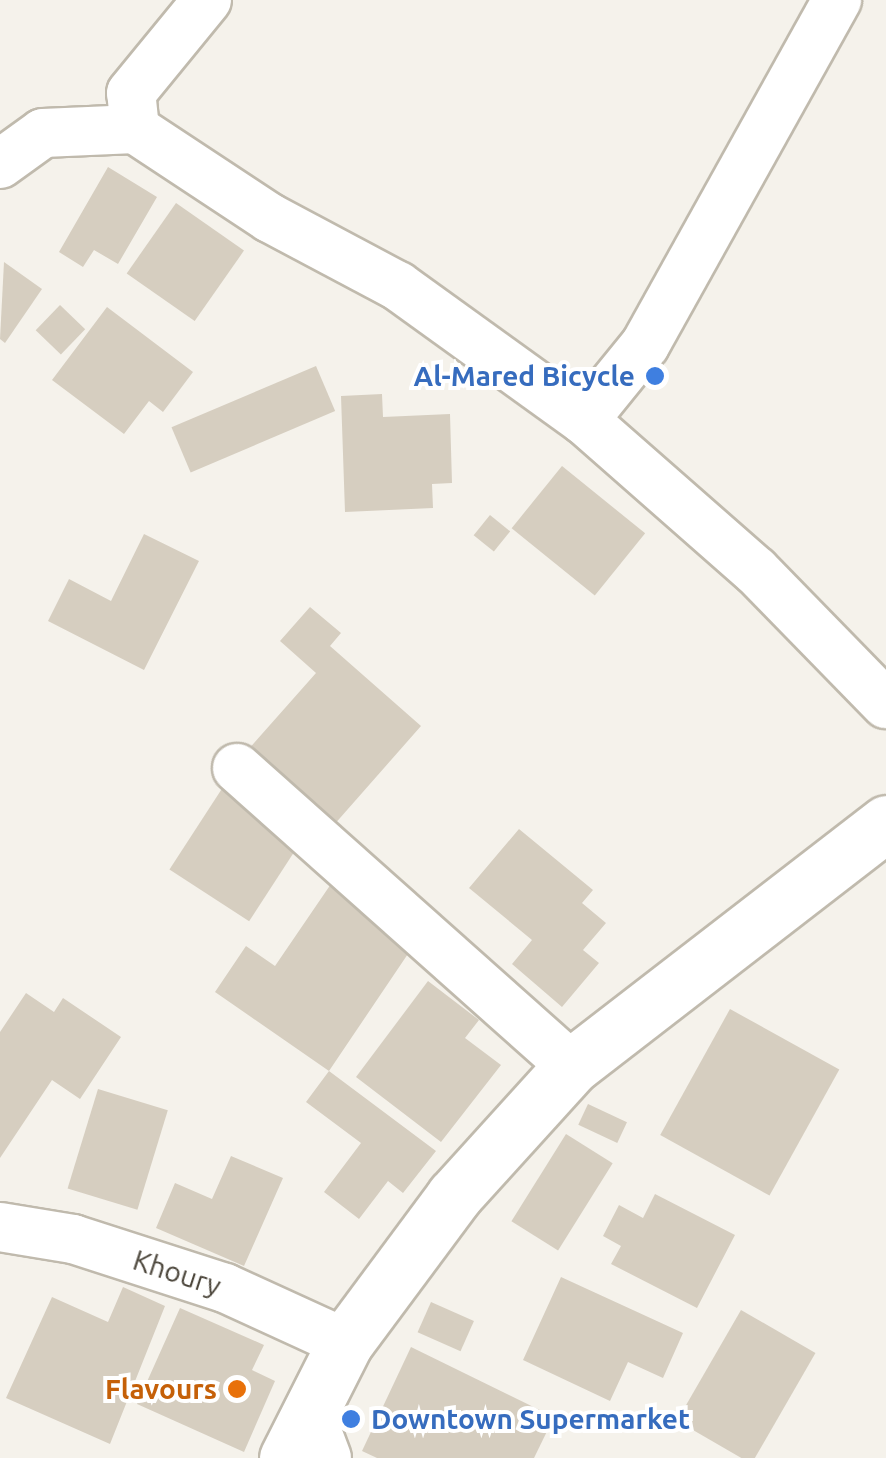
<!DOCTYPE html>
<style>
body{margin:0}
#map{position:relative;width:886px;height:1458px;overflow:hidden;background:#f5f2eb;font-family:Ubuntu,sans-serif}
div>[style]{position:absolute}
.building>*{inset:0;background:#d6cec0;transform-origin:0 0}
.roads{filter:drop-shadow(2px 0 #c0baad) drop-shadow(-2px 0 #c0baad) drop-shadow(0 2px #c0baad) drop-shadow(0 -2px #c0baad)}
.minor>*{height:48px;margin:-24px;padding:0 24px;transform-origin:24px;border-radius:24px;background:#fff}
.tertiary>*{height:55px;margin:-27.5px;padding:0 27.5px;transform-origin:27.5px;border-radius:27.5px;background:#fff}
.dots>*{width:28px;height:28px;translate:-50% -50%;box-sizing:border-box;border:5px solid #fff;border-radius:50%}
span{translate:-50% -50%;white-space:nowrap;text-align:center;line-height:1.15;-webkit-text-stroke:8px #fff;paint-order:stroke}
.shop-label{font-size:28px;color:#366cbe;font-weight:700}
.right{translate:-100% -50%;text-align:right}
.left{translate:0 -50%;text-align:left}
.street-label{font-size:28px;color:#494338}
.food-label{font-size:28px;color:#c56008;font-weight:700}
</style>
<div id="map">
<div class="building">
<div style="clip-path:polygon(108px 167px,157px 197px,118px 264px,94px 250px,83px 267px,59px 252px)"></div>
<div style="left:176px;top:203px;width:83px;height:86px;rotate:35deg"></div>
<div style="clip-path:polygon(4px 262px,42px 289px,5px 343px,0 339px)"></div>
<div style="left:60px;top:305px;width:35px;height:35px;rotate:44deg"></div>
<div style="clip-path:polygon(107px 307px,193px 372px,163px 412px,149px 401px,124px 434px,52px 380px)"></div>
<div style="left:316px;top:366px;width:49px;height:157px;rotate:67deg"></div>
<div style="clip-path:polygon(382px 394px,383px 417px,450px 414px,452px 483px,432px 484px,433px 508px,345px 512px,341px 396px)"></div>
<div style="left:562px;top:466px;width:107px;height:80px;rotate:39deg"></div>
<div style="left:490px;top:515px;width:26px;height:26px;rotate:39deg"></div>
<div style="clip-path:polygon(144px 534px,199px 561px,144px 670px,48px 621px,69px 579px,111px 601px)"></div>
<div style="clip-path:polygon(310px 607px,341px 633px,330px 646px,421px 726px,333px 826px,247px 751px,316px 673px,280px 641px)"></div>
<div style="left:225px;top:784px;width:95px;height:102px;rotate:33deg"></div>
<div style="clip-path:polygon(519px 829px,593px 890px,582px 903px,606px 923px,583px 950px,599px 963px,562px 1007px,512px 964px,532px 940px,469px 888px)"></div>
<div style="clip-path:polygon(333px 881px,418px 939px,329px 1071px,436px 1151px,403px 1193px,388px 1181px,359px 1219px,324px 1192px,361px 1143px,306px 1102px,329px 1071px,215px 992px,246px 946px,275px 966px)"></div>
<div style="clip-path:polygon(428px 981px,479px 1020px,465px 1038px,501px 1065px,441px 1142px,356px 1077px)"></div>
<div style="clip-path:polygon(26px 993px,54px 1012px,63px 998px,121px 1037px,80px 1099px,52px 1080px,0 1158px,0 1032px)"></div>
<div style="left:730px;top:1009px;width:125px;height:144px;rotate:29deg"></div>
<div style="left:98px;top:1089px;width:73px;height:104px;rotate:17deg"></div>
<div style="left:588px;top:1104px;width:43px;height:23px;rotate:25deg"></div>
<div style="left:566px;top:1134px;width:55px;height:103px;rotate:32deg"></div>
<div style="clip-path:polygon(231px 1156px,283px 1178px,244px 1266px,156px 1228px,175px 1183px,212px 1199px)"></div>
<div style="clip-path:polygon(655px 1194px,735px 1235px,697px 1308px,611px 1264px,621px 1246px,603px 1236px,619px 1205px,643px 1218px)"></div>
<div style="clip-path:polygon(561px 1277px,683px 1333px,663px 1378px,628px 1362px,610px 1401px,523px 1360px)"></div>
<div style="clip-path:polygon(123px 1287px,165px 1306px,110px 1444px,6px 1398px,52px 1297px,108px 1322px)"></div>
<div style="left:431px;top:1302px;width:47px;height:33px;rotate:24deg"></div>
<div style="clip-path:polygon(180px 1308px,264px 1345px,252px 1370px,275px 1381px,244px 1452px,137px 1404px)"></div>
<div style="left:741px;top:1310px;width:86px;height:128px;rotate:30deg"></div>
<div style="clip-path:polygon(411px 1347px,554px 1417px,534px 1458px,377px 1458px,362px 1451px)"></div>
</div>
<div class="roads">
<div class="minor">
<div style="left:135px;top:129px;width:162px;rotate:33.4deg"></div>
<div style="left:270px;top:218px;width:145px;rotate:28deg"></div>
<div style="left:398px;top:286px;width:229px;rotate:35.8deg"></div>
<div style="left:584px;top:420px;width:229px;rotate:41.3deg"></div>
<div style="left:756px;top:571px;width:186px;rotate:45.7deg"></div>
<div style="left:135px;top:129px;width:36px;rotate:-96deg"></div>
<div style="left:131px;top:93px;width:120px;rotate:-50.7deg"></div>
<div style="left:0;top:164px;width:53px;rotate:-35.8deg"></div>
<div style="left:43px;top:133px;width:92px;rotate:-2.5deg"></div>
<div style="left:584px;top:420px;width:97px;rotate:-50.9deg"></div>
<div style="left:645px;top:345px;width:395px;rotate:-60.9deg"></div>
<div style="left:237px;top:768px;width:448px;rotate:41.7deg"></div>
<div style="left:0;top:1227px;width:74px;rotate:9.3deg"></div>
<div style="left:73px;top:1239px;width:160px;rotate:17.9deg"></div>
<div style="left:225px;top:1288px;width:132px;rotate:24.6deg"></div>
<div style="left:309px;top:1410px;width:51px;rotate:69.4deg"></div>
</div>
<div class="tertiary">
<div style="left:287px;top:1458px;width:129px;rotate:-63.2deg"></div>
<div style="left:345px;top:1343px;width:183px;rotate:-53.4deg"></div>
<div style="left:454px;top:1196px;width:176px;rotate:-47.8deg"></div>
<div style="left:572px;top:1066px;width:397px;rotate:-37.7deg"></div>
</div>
</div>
<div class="dots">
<div style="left:655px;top:376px;background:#3f7fe0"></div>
<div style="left:237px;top:1389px;background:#e8710a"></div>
<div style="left:351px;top:1419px;background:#3f7fe0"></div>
</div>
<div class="shop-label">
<span class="right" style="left:635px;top:376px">Al-Mared Bicycle</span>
<span class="left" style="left:371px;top:1419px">Downtown Supermarket</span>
</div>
<div class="street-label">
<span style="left:177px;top:1273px;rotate:18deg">Khoury</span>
</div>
<div class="food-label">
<span class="right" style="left:217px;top:1389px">Flavours</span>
</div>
</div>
